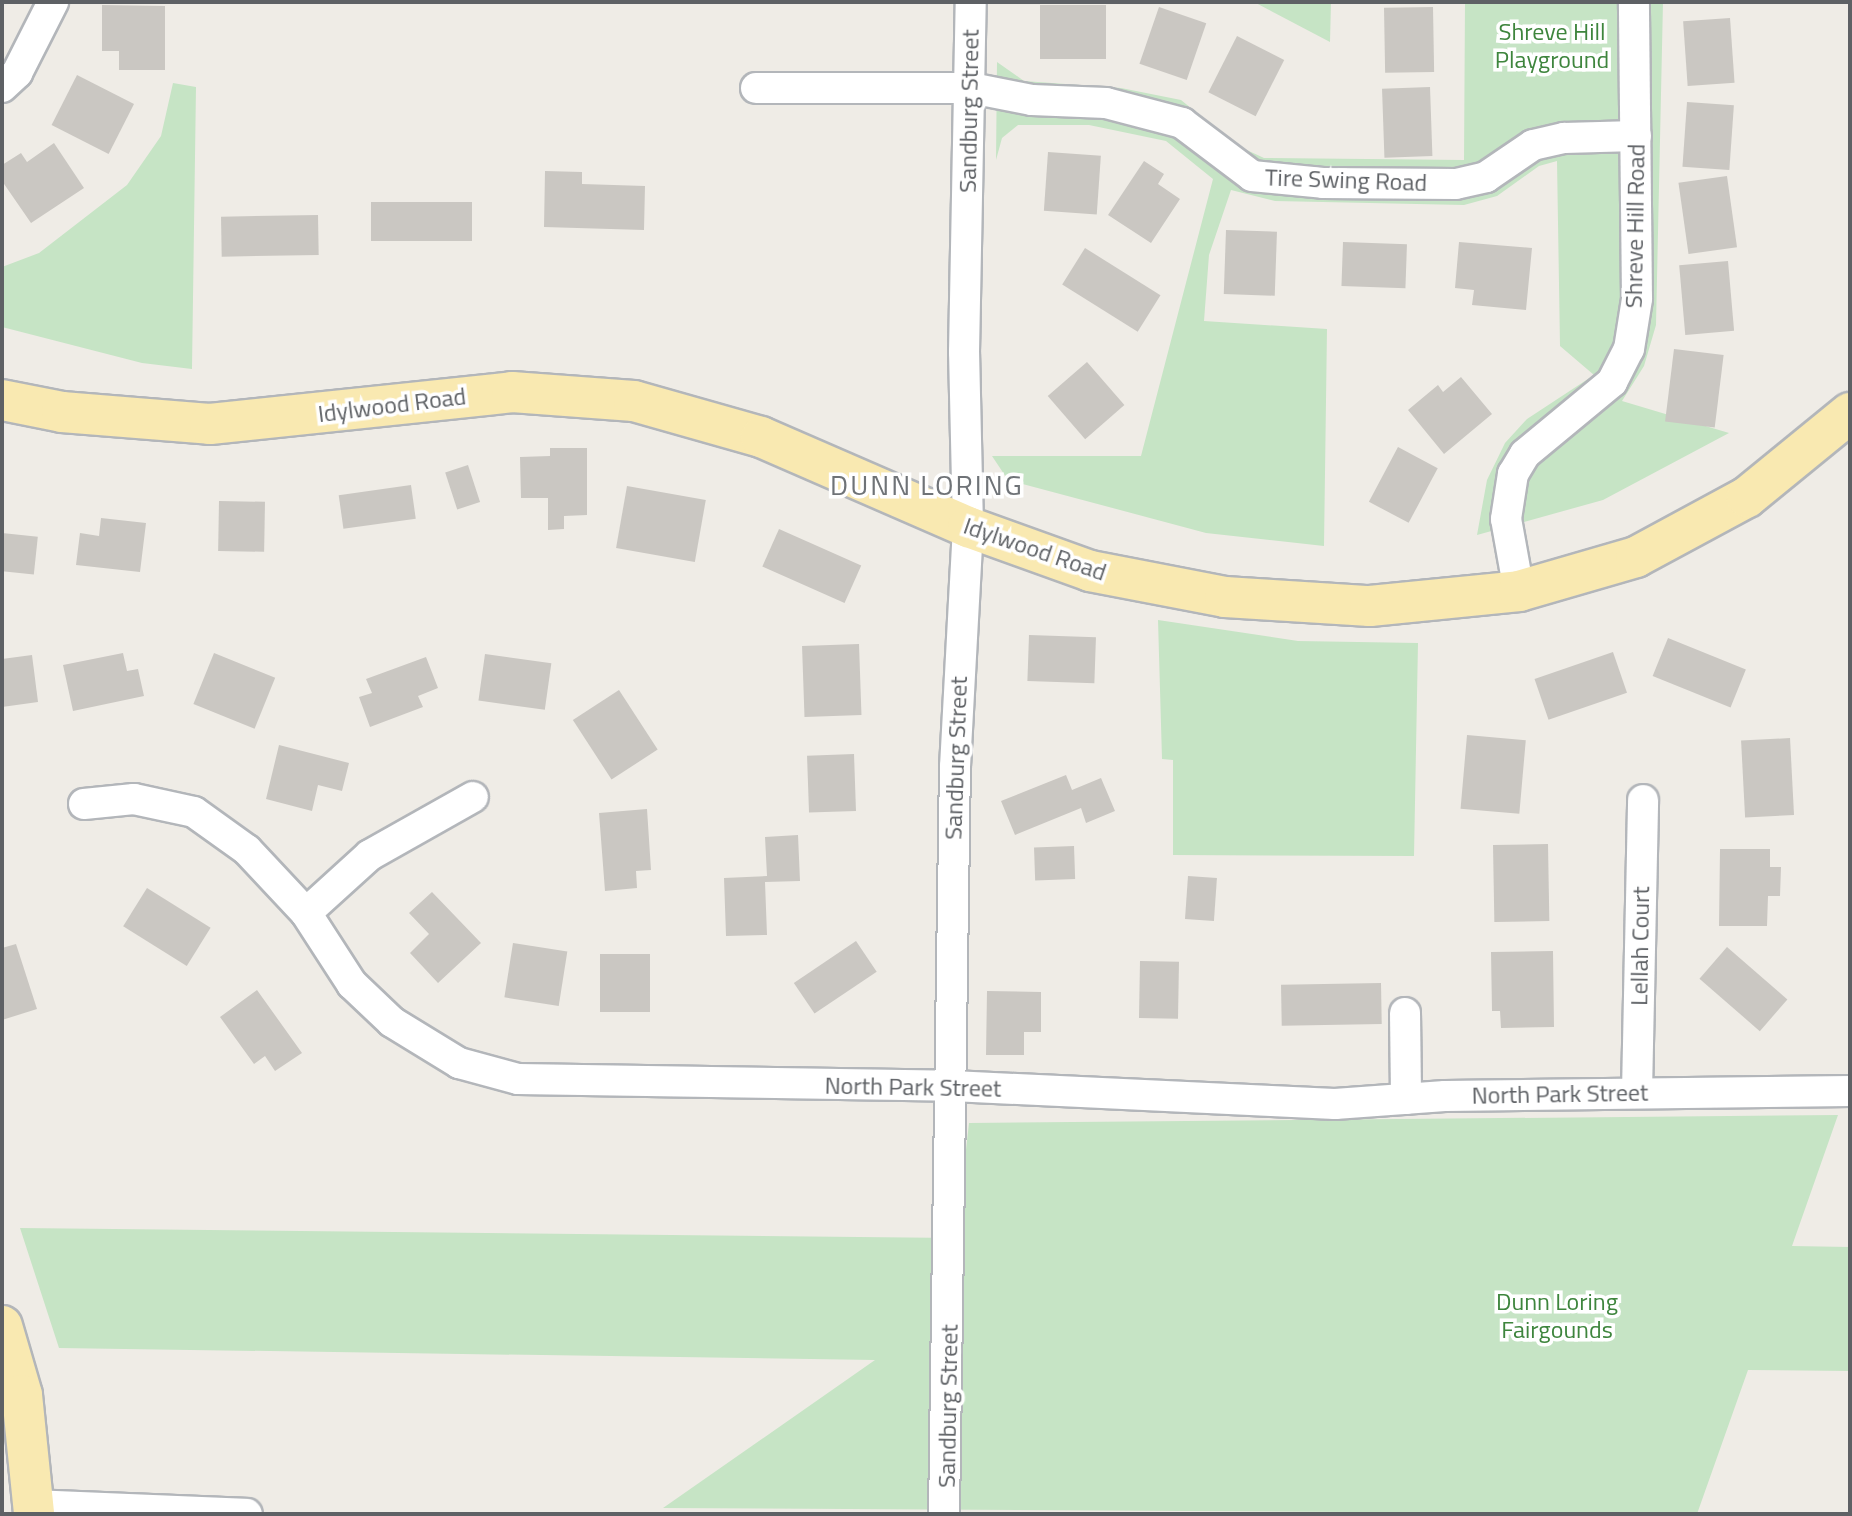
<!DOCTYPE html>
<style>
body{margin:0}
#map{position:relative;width:1852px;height:1516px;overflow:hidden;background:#efece6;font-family:"Titillium Web",sans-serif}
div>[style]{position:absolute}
.green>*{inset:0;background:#c6e4c5}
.building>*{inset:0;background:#cac7c2;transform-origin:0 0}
.roads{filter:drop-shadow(2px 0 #b3b6ba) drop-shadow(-2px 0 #b3b6ba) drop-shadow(0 2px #b3b6ba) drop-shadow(0 -2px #b3b6ba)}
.minor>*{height:30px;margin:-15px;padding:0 15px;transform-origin:15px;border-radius:15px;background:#fff}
.major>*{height:40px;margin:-20px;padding:0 20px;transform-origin:20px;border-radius:20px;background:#f9e9b1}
span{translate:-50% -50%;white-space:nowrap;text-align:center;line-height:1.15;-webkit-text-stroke:7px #fff;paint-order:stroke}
.park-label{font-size:24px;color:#3e853d}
.street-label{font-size:24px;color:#5e6165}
.quarter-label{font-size:28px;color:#6f7377;letter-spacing:2px}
.frame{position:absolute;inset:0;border:4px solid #5e6165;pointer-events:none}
</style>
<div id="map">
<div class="green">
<div style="clip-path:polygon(1254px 2px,1331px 2px,1330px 42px)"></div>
<div style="clip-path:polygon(1465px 2px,1663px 2px,1656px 325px,1644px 366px,1622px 401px,1729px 433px,1603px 500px,1477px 535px,1487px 480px,1505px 443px,1527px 419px,1594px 375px,1560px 346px,1557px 161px,1539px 166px,1497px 196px,1464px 205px,1275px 201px,1231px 190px,1209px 255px,1204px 321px,1327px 329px,1324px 546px,1206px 533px,1008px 480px,992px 456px,1141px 456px,1213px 179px,1166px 141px,1089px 125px,1018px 125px,1002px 138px,996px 160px,997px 62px,1024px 81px,1121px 88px,1181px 100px,1238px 146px,1264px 158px,1464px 160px)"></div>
<div style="clip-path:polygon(173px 83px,196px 87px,192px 369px,142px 363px,2px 327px,2px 267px,39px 253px,127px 185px,161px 136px)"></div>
<div style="clip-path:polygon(1158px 620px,1298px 641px,1418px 643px,1414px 856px,1173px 855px,1173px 760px,1162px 759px)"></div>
<div style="clip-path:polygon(1838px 1115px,1792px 1246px,1850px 1247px,1850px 1371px,1748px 1370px,1697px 1514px,663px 1508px,875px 1360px,59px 1348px,20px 1228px,956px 1238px,969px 1123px)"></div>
</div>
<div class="building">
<div style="clip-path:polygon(102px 5px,165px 6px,165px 70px,119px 70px,119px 51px,102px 51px)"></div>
<div style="left:1040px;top:5px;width:66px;height:54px"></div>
<div style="left:1159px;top:7px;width:50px;height:60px;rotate:19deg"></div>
<div style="left:1433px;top:7px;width:65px;height:49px;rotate:89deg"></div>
<div style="left:1730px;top:18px;width:65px;height:47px;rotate:86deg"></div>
<div style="left:1237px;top:36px;width:53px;height:63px;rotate:27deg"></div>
<div style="left:77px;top:75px;width:64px;height:56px;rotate:27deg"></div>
<div style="left:1430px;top:87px;width:69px;height:48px;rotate:88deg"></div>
<div style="left:1687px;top:102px;width:47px;height:65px;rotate:4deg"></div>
<div style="clip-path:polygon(54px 143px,84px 188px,31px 223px,2px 181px,2px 165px,21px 153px,27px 162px)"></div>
<div style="left:1048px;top:152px;width:53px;height:59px;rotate:4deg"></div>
<div style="clip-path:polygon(1144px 161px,1164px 174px,1158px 184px,1180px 199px,1151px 243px,1108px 215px)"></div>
<div style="clip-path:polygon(545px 171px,582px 172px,582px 184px,645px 186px,644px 230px,544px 227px)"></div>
<div style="left:1727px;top:176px;width:72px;height:49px;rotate:82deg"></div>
<div style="left:472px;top:202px;width:39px;height:101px;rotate:90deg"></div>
<div style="left:318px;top:215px;width:40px;height:97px;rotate:89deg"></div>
<div style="left:1226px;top:230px;width:51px;height:64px;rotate:2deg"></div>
<div style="left:1343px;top:242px;width:64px;height:44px;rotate:2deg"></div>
<div style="clip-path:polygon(1459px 242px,1532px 248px,1526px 310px,1472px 305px,1474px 290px,1455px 288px)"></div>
<div style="left:1085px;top:248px;width:89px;height:43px;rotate:32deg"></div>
<div style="left:1728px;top:261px;width:70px;height:49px;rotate:85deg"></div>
<div style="left:1674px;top:349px;width:50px;height:73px;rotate:7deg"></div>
<div style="left:1087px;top:362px;width:57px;height:52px;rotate:49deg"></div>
<div style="clip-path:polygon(1461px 377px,1492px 414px,1444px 454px,1408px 410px,1438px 385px,1443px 392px)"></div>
<div style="left:1398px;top:447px;width:45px;height:62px;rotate:28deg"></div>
<div style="clip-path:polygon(550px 448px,587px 448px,587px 515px,564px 516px,564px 529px,548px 530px,548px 498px,521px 498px,520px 457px,550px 456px)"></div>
<div style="left:468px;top:465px;width:39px;height:24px;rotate:72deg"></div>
<div style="left:411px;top:485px;width:34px;height:73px;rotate:82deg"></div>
<div style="left:627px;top:486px;width:80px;height:63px;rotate:10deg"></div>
<div style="left:219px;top:501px;width:46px;height:50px;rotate:1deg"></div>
<div style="clip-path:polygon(101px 518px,146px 523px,140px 572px,76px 565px,80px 533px,99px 536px)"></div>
<div style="left:779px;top:529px;width:90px;height:41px;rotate:24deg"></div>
<div style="left:2px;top:533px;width:36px;height:38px;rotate:6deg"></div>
<div style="left:1029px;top:635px;width:67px;height:46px;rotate:2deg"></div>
<div style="left:1668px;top:638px;width:84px;height:41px;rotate:22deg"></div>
<div style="left:859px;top:644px;width:71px;height:57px;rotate:88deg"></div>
<div style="left:1613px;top:652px;width:43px;height:83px;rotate:71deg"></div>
<div style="clip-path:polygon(123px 653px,127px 671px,138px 669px,144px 696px,73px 711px,63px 665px)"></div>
<div style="left:214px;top:653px;width:66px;height:55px;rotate:22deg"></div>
<div style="left:485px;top:654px;width:67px;height:47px;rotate:8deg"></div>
<div style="clip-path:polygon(32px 655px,38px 702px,2px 707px,2px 659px)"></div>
<div style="clip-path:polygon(426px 657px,438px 688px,418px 696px,423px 707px,370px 727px,359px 697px,372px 693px,366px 679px)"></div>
<div style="left:619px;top:690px;width:71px;height:55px;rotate:57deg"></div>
<div style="left:1467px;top:735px;width:59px;height:74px;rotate:5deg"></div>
<div style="left:1790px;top:738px;width:77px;height:49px;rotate:87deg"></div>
<div style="clip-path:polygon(279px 745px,349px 763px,342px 791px,318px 785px,312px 811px,266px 799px)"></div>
<div style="left:854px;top:754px;width:57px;height:47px;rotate:88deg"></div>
<div style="clip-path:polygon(1066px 775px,1072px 790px,1101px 778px,1115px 811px,1086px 823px,1081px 808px,1015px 835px,1001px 801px)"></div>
<div style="clip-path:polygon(647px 809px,651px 870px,636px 871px,637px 888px,605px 891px,599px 813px)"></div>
<div style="clip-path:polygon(798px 835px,800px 881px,765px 882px,767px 935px,726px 936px,724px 878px,767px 876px,765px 837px)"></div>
<div style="left:1548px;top:844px;width:77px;height:55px;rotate:89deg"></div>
<div style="left:1074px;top:846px;width:33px;height:40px;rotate:88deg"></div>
<div style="clip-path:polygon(1720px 849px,1770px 849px,1770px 867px,1781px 867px,1780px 896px,1768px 896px,1767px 926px,1719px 926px)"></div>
<div style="left:1188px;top:876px;width:29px;height:43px;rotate:4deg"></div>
<div style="left:147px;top:888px;width:75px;height:45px;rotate:32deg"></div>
<div style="clip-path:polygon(432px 892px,481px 943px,438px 983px,410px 953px,429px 934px,409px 913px)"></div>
<div style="left:856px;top:941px;width:37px;height:75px;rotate:56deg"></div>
<div style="left:513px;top:943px;width:55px;height:55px;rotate:9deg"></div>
<div style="clip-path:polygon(16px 944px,37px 1009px,2px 1020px,2px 948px)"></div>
<div style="left:1727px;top:947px;width:80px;height:42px;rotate:41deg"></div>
<div style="clip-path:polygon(1553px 951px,1554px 1027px,1501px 1028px,1500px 1011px,1492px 1011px,1491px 952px)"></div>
<div style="left:600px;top:954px;width:50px;height:58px"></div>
<div style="left:1140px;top:961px;width:39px;height:57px;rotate:1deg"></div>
<div style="left:1381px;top:983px;width:41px;height:100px;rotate:89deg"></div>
<div style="clip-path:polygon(257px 990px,302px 1053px,275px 1071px,265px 1056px,254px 1064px,220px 1017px)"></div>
<div style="clip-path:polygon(987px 991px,1041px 992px,1041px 1032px,1024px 1032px,1024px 1055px,986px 1055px)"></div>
</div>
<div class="roads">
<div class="minor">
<div style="left:2px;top:87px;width:21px;rotate:-43deg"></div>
<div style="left:17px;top:73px;width:80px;rotate:-63.1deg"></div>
<div style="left:756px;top:88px;width:215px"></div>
<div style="left:971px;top:88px;width:62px;rotate:11.1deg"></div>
<div style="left:1032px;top:100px;width:74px;rotate:2.3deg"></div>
<div style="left:1106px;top:103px;width:79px;rotate:14.7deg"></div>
<div style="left:1182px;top:123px;width:88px;rotate:37.1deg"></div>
<div style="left:1252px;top:176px;width:71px;rotate:5.6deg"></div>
<div style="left:1323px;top:183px;width:133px;rotate:0.4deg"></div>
<div style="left:1456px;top:184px;width:31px;rotate:-13deg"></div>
<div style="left:1486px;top:177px;width:57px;rotate:-34.2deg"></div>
<div style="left:1533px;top:145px;width:32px;rotate:-13deg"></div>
<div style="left:1564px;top:138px;width:72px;rotate:-1.6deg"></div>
<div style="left:1519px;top:591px;width:73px;rotate:-100.2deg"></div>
<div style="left:1506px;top:519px;width:46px;rotate:-81.2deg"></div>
<div style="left:1513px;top:474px;width:23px;rotate:-59deg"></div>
<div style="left:1525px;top:454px;width:113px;rotate:-39.6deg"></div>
<div style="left:1612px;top:382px;width:37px;rotate:-63deg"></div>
<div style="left:1629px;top:349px;width:51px;rotate:-80.9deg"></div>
<div style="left:1637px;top:299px;width:297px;rotate:-90.6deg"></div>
<div style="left:84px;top:804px;width:50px;rotate:-5.7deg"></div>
<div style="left:134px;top:799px;width:61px;rotate:12.2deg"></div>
<div style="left:194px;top:812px;width:65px;rotate:35.6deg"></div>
<div style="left:247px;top:850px;width:86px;rotate:46.9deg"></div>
<div style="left:306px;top:913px;width:85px;rotate:57.1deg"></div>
<div style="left:352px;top:984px;width:55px;rotate:43.5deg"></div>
<div style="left:392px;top:1022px;width:79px;rotate:31.5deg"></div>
<div style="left:459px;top:1063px;width:61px;rotate:15.2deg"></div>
<div style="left:518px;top:1079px;width:434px;rotate:0.9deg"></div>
<div style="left:952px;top:1086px;width:383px;rotate:2.7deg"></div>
<div style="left:1335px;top:1104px;width:110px;rotate:-4.2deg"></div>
<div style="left:1445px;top:1096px;width:405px;rotate:-0.7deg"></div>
<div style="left:306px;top:913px;width:86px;rotate:-42.2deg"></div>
<div style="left:370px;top:855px;width:118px;rotate:-29.4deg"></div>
<div style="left:1405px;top:1013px;width:86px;rotate:89.3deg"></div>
<div style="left:1637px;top:1092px;width:292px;rotate:-88.8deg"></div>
<div style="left:34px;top:1505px;width:213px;rotate:2.4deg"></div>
<div style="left:944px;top:1514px;width:747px;rotate:-89.16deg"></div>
<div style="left:955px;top:767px;width:240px;rotate:-86.9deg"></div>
<div style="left:968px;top:527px;width:175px;rotate:-91.3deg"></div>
<div style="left:964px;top:352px;width:350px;rotate:-88.9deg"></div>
</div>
<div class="major">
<div style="left:2px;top:400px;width:61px;rotate:11.3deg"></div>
<div style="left:62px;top:412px;width:148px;rotate:4.6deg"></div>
<div style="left:210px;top:424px;width:304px;rotate:-6deg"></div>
<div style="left:512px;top:392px;width:122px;rotate:4.2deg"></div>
<div style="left:634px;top:401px;width:132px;rotate:15.8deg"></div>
<div style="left:761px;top:437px;width:226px;rotate:23.5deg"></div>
<div style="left:968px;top:527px;width:130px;rotate:19.8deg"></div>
<div style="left:1090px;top:571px;width:137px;rotate:10.9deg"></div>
<div style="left:1225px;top:597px;width:145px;rotate:3.6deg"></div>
<div style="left:1370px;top:606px;width:150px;rotate:-5.7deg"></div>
<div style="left:1519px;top:591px;width:122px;rotate:-16.2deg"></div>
<div style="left:1636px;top:557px;width:126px;rotate:-28.4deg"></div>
<div style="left:1747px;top:497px;width:133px;rotate:-39.2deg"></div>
<div style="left:2px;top:1326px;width:72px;rotate:73.8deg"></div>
<div style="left:22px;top:1395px;width:120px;rotate:84.2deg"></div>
</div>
</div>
<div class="park-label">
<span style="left:1552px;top:46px">Shreve Hill<br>Playground</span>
<span style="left:1557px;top:1316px">Dunn Loring<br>Fairgounds</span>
</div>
<div class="street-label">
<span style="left:969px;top:111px;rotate:-89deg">Sandburg Street</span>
<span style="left:1346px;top:180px;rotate:2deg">Tire Swing Road</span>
<span style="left:1635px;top:226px;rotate:-89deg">Shreve Hill Road</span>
<span style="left:392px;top:405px;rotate:-7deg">Idylwood Road</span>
<span style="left:1035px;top:549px;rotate:19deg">Idylwood Road</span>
<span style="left:956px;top:758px;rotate:-88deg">Sandburg Street</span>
<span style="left:1640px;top:946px;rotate:-89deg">Lellah Court</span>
<span style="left:913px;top:1087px;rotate:1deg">North Park Street</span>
<span style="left:1560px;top:1094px;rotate:-1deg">North Park Street</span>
<span style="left:948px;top:1406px;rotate:-89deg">Sandburg Street</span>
</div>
<div class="quarter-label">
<span style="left:927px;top:485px">DUNN LORING</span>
</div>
<div class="frame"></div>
</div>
